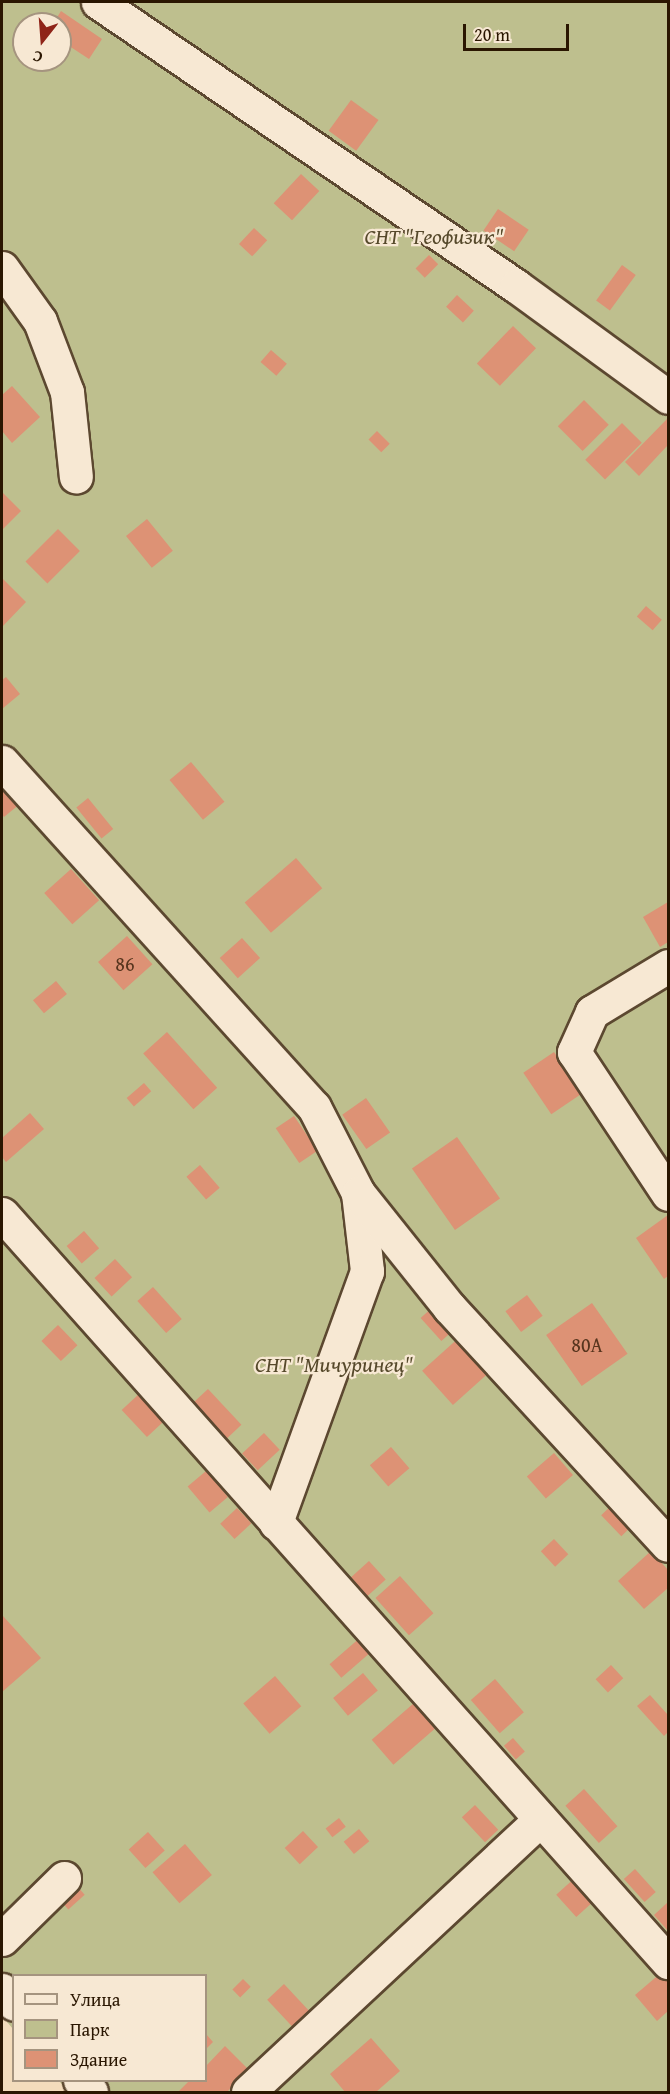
<!DOCTYPE html>
<meta charset="utf-8">
<style>
body{margin:0}
#map{position:relative;width:670px;height:2094px;overflow:hidden;background:#f3dcbc;font-family:"Gentium Book Plus",serif}
div>[style]{position:absolute}
.green>*{inset:0;background:#bebf8e}
.building>*{inset:0;background:#dd9275;transform-origin:0 0}
.roads{filter:drop-shadow(2px 0 #5c4830) drop-shadow(-2px 0 #5c4830) drop-shadow(0 2px #5c4830) drop-shadow(0 -2px #5c4830)}
.minor>*{height:33px;margin:-16.5px;padding:0 16.5px;transform-origin:16.5px;border-radius:16.5px;background:#f7e8d3}
span{translate:-50% -50%;white-space:nowrap;text-align:center;line-height:1.15;-webkit-text-stroke:4.5px #f7e8d3;paint-order:stroke}
.number-label{font-size:20px;color:#57351e}
.number-label span{-webkit-text-stroke-width:0}
.park-label{font-size:22px;color:#56492b;font-style:italic}
.frame{position:absolute;inset:0;border:3px solid #2a1601;pointer-events:none}
.legend{position:absolute;left:12px;top:1974px;width:195px;height:108px;box-sizing:border-box;background:#f7e8d3;border:2px solid #a5947f;margin:0;padding:8px 10px;list-style:none;font-size:18px;color:#2a1601}
.legend li{display:flex;align-items:center;gap:12px;height:30px}
.legend b{width:30px;border:2px solid #a5947f}
.north{position:absolute;left:12px;top:12px;width:60px;height:60px;box-sizing:border-box;background:#f7e8d3;border:2px solid #a5947f;border-radius:50%;rotate:197deg;font-size:16px;font-weight:700;line-height:24px;text-align:center;color:#2a1601}
.north::after{content:'';display:block;margin:auto;width:21px;height:27px;background:#8f2418;clip-path:polygon(50% 0,100% 100%,50% 72%,0 100%)}
.scale{position:absolute;left:463px;top:24px;width:106px;height:27px;box-sizing:border-box;border:3px solid #2a1601;border-top:0;padding-left:8px;font-size:18px;line-height:21px;white-space:nowrap;color:#2a1601;-webkit-text-stroke:4px #f7e8d3;paint-order:stroke}
</style>
<div id="map">
<div class="green">
<div style="clip-path:polygon(evenodd,2px 2px,668px 2px,668px 2092px,69px 2092px,59px 2081px,206px 2080px,206px 1976px,14px 1976px,13px 2029px,2px 2016px,2px 2px,24px 24px,60px 24px,60px 60px,24px 60px,24px 24px)"></div>
</div>
<div class="building">
<div style="clip-path:polygon(61px 11px,102px 39px,89px 59px,60px 40px,60px 24px,53px 24px)"></div>
<div style="left:351px;top:100px;width:34px;height:38px;rotate:36deg"></div>
<div style="left:301px;top:174px;width:25px;height:40px;rotate:43deg"></div>
<div style="left:498px;top:209px;width:37px;height:26px;rotate:34deg"></div>
<div style="left:254px;top:228px;width:18px;height:22px;rotate:43deg"></div>
<div style="left:429px;top:255px;width:13px;height:19px;rotate:45deg"></div>
<div style="left:622px;top:265px;width:17px;height:44px;rotate:36deg"></div>
<div style="left:457px;top:295px;width:23px;height:16px;rotate:43deg"></div>
<div style="left:513px;top:326px;width:32px;height:52px;rotate:44deg"></div>
<div style="left:271px;top:350px;width:21px;height:16px;rotate:41deg"></div>
<div style="clip-path:polygon(12px 386px,40px 417px,12px 443px,2px 431px,2px 395px)"></div>
<div style="left:584px;top:400px;width:35px;height:37px;rotate:45deg"></div>
<div style="clip-path:polygon(668px 418px,668px 445px,639px 476px,625px 462px)"></div>
<div style="left:622px;top:423px;width:28px;height:52px;rotate:45deg"></div>
<div style="left:377px;top:431px;width:18px;height:12px;rotate:45deg"></div>
<div style="clip-path:polygon(2px 492px,21px 511px,2px 530px)"></div>
<div style="left:147px;top:519px;width:41px;height:27px;rotate:51deg"></div>
<div style="left:58px;top:529px;width:31px;height:46px;rotate:45deg"></div>
<div style="clip-path:polygon(2px 578px,26px 602px,2px 627px)"></div>
<div style="left:646px;top:606px;width:21px;height:14px;rotate:41deg"></div>
<div style="clip-path:polygon(6px 677px,20px 694px,2px 709px,2px 680px)"></div>
<div style="left:191px;top:762px;width:52px;height:28px;rotate:50deg"></div>
<div style="clip-path:polygon(2px 781px,21px 803px,4px 817px,2px 814px)"></div>
<div style="left:88px;top:798px;width:40px;height:15px;rotate:51deg"></div>
<div style="left:296px;top:858px;width:40px;height:68px;rotate:49deg"></div>
<div style="left:71px;top:869px;width:42px;height:36px;rotate:48deg"></div>
<div style="clip-path:polygon(668px 902px,668px 942px,660px 947px,643px 917px)"></div>
<div style="left:127px;top:936px;width:38px;height:39px;rotate:48deg"></div>
<div style="left:242px;top:938px;width:27px;height:30px;rotate:48deg"></div>
<div style="left:56px;top:981px;width:17px;height:30px;rotate:50deg"></div>
<div style="left:167px;top:1032px;width:75px;height:32px;rotate:48deg"></div>
<div style="left:554px;top:1052px;width:50px;height:37px;rotate:56deg"></div>
<div style="left:144px;top:1083px;width:11px;height:23px;rotate:49deg"></div>
<div style="left:366px;top:1098px;width:42px;height:29px;rotate:55deg"></div>
<div style="clip-path:polygon(30px 1113px,44px 1129px,6px 1162px,2px 1157px,2px 1138px)"></div>
<div style="left:294px;top:1116px;width:42px;height:22px;rotate:56deg"></div>
<div style="left:457px;top:1137px;width:75px;height:55px;rotate:55deg"></div>
<div style="left:200px;top:1165px;width:30px;height:18px;rotate:49deg"></div>
<div style="clip-path:polygon(668px 1215px,668px 1276px,664px 1279px,636px 1238px)"></div>
<div style="left:84px;top:1231px;width:23px;height:23px;rotate:49deg"></div>
<div style="left:115px;top:1259px;width:25px;height:28px;rotate:47deg"></div>
<div style="left:153px;top:1287px;width:43px;height:21px;rotate:48deg"></div>
<div style="left:527px;top:1295px;width:26px;height:27px;rotate:53deg"></div>
<div style="left:592px;top:1303px;width:62px;height:56px;rotate:55deg"></div>
<div style="left:434px;top:1306px;width:31px;height:18px;rotate:48deg"></div>
<div style="left:58px;top:1325px;width:28px;height:23px;rotate:46deg"></div>
<div style="left:463px;top:1334px;width:46px;height:55px;rotate:48deg"></div>
<div style="left:208px;top:1389px;width:49px;height:21px;rotate:47deg"></div>
<div style="left:140px;top:1393px;width:37px;height:25px;rotate:47deg"></div>
<div style="left:264px;top:1433px;width:23px;height:30px;rotate:47deg"></div>
<div style="left:391px;top:1447px;width:28px;height:28px;rotate:49deg"></div>
<div style="left:554px;top:1453px;width:29px;height:36px;rotate:49deg"></div>
<div style="left:206px;top:1471px;width:34px;height:24px;rotate:50deg"></div>
<div style="left:617px;top:1500px;width:29px;height:22px;rotate:46deg"></div>
<div style="left:237px;top:1508px;width:21px;height:23px;rotate:47deg"></div>
<div style="left:554px;top:1539px;width:21px;height:18px;rotate:47deg"></div>
<div style="clip-path:polygon(651px 1551px,668px 1570px,668px 1588px,644px 1609px,618px 1581px)"></div>
<div style="left:369px;top:1561px;width:25px;height:26px;rotate:48deg"></div>
<div style="left:400px;top:1576px;width:50px;height:33px;rotate:48deg"></div>
<div style="clip-path:polygon(3px 1616px,41px 1658px,2px 1692px,2px 1617px)"></div>
<div style="left:362px;top:1636px;width:18px;height:43px;rotate:49deg"></div>
<div style="left:611px;top:1665px;width:18px;height:21px;rotate:47deg"></div>
<div style="left:363px;top:1673px;width:23px;height:39px;rotate:50deg"></div>
<div style="left:275px;top:1676px;width:40px;height:42px;rotate:49deg"></div>
<div style="left:495px;top:1679px;width:44px;height:32px;rotate:49deg"></div>
<div style="clip-path:polygon(650px 1695px,668px 1715px,668px 1732px,664px 1736px,637px 1706px)"></div>
<div style="left:414px;top:1703px;width:33px;height:56px;rotate:49deg"></div>
<div style="left:513px;top:1738px;width:18px;height:12px;rotate:49deg"></div>
<div style="left:584px;top:1789px;width:50px;height:25px;rotate:48deg"></div>
<div style="left:475px;top:1805px;width:34px;height:18px;rotate:47deg"></div>
<div style="left:339px;top:1818px;width:11px;height:17px;rotate:52deg"></div>
<div style="left:359px;top:1829px;width:16px;height:20px;rotate:50deg"></div>
<div style="left:303px;top:1831px;width:22px;height:25px;rotate:47deg"></div>
<div style="left:148px;top:1832px;width:25px;height:26px;rotate:48deg"></div>
<div style="left:185px;top:1844px;width:41px;height:43px;rotate:49deg"></div>
<div style="left:635px;top:1869px;width:31px;height:15px;rotate:48deg"></div>
<div style="left:577px;top:1876px;width:30px;height:28px;rotate:48deg"></div>
<div style="left:76px;top:1885px;width:13px;height:22px;rotate:48deg"></div>
<div style="clip-path:polygon(668px 1902px,668px 1931px,654px 1915px)"></div>
<div style="clip-path:polygon(662px 1972px,668px 1979px,668px 2011px,657px 2021px,635px 1995px)"></div>
<div style="left:243px;top:1979px;width:11px;height:15px;rotate:45deg"></div>
<div style="left:284px;top:1984px;width:37px;height:23px;rotate:47deg"></div>
<div style="clip-path:polygon(206px 2034px,213px 2042px,206px 2049px)"></div>
<div style="clip-path:polygon(371px 2038px,400px 2071px,376px 2092px,345px 2092px,330px 2074px)"></div>
<div style="clip-path:polygon(225px 2046px,249px 2070px,227px 2092px,178px 2092px,190px 2080px,206px 2080px,206px 2066px)"></div>
</div>
<div class="roads">
<div class="minor">
<div style="left:98px;top:2px;width:505px;rotate:34.19deg"></div>
<div style="left:516px;top:286px;width:188px;rotate:36.1deg"></div>
<div style="left:2px;top:268px;width:65px;rotate:54.4deg"></div>
<div style="left:40px;top:321px;width:76px;rotate:69.2deg"></div>
<div style="left:67px;top:392px;width:85px;rotate:84deg"></div>
<div style="left:2px;top:762px;width:465px;rotate:47.9deg"></div>
<div style="left:314px;top:1107px;width:97px;rotate:62.9deg"></div>
<div style="left:358px;top:1193px;width:79px;rotate:83.4deg"></div>
<div style="left:367px;top:1271px;width:268px;rotate:109.9deg"></div>
<div style="left:668px;top:966px;width:89px;rotate:148.8deg"></div>
<div style="left:592px;top:1012px;width:44px;rotate:114.2deg"></div>
<div style="left:574px;top:1052px;width:170px;rotate:56.5deg"></div>
<div style="left:358px;top:1193px;width:146px;rotate:51.4deg"></div>
<div style="left:449px;top:1307px;width:323px;rotate:47.4deg"></div>
<div style="left:2px;top:1214px;width:1002px;rotate:48.32deg"></div>
<div style="left:2px;top:1939px;width:87px;rotate:-44.5deg"></div>
<div style="left:2px;top:1990px;width:18px;rotate:49deg"></div>
<div style="left:80px;top:2080px;width:16px;rotate:47deg"></div>
<div style="left:248px;top:2092px;width:400px;rotate:-43deg"></div>
</div>
</div>
<div class="number-label">
<span style="left:125px;top:963px">86</span>
<span style="left:587px;top:1344px">80А</span>
</div>
<div class="park-label">
<span style="left:434px;top:237px">СНТ "Геофизик"</span>
<span style="left:334px;top:1365px">СНТ "Мичуринец"</span>
</div>
<div class="frame"></div>
<ul class="legend">
<li><b style="height:8px;background:#f7e8d3"></b>Улица</li>
<li><b style="height:16px;background:#bebf8e"></b>Парк</li>
<li><b style="height:16px;background:#dd9275"></b>Здание</li>
</ul>
<div class="north">С</div>
<div class="scale">20 m</div>
</div>
